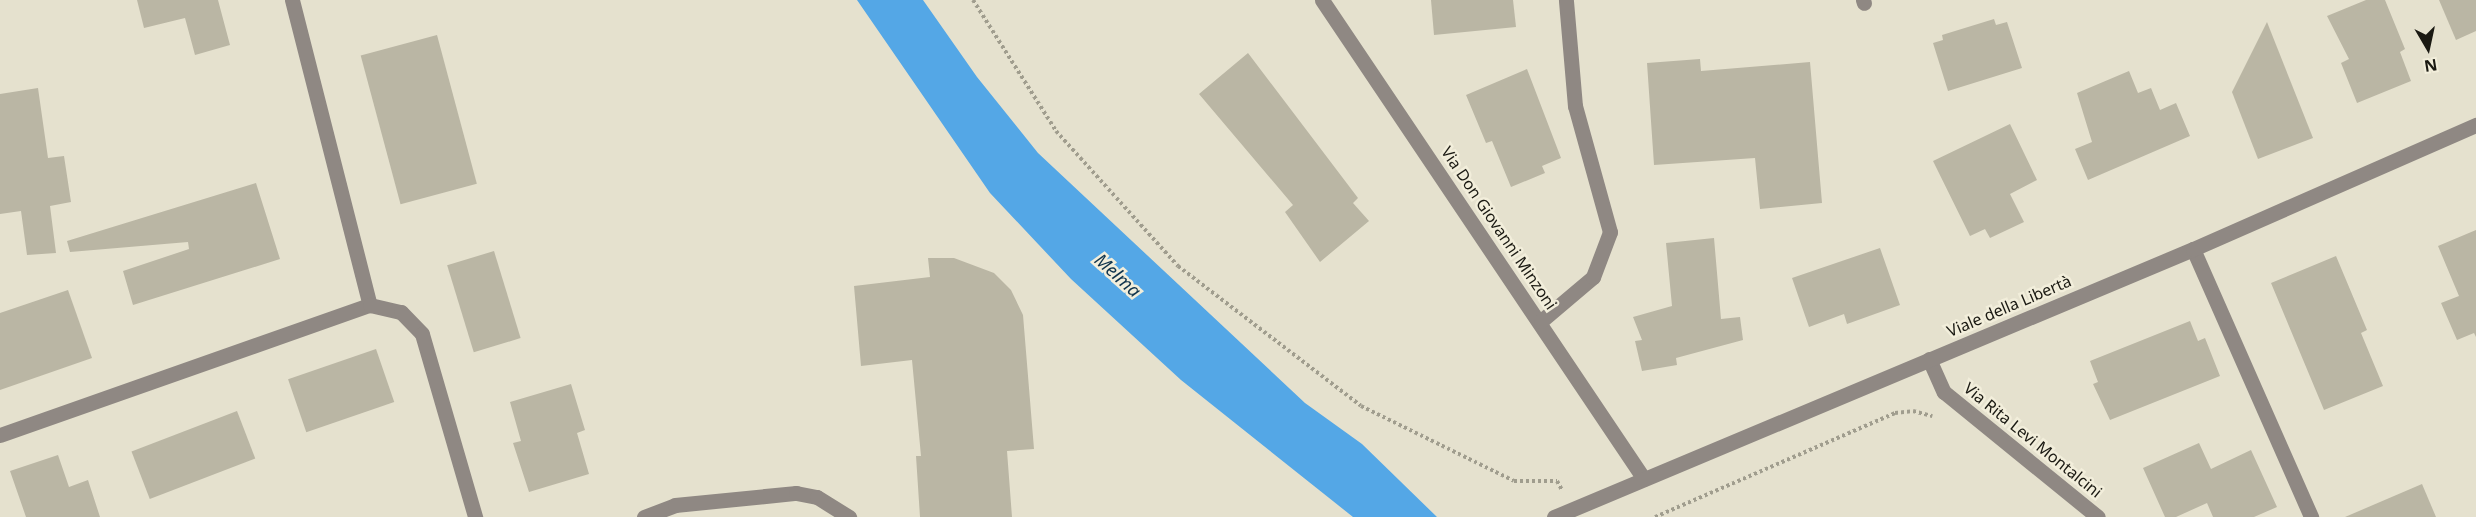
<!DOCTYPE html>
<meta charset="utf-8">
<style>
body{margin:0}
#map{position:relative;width:2476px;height:517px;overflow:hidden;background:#e5e1ce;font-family:"Noto Sans",sans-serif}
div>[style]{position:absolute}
.water>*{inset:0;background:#54a7e6}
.building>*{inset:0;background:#bab6a4;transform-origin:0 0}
.path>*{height:4px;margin-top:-2px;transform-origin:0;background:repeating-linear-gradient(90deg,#a09d8e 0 3px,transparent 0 6px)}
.minor>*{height:15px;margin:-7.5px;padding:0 7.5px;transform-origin:7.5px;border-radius:7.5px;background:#8f8883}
.tertiary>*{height:15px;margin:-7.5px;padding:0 7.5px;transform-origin:7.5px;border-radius:7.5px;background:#8f8883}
span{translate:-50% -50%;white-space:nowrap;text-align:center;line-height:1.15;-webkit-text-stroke:5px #f2eedb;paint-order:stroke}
.street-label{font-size:16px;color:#1a1912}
.water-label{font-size:18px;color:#0f334c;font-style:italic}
.north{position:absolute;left:2398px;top:18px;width:60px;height:60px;-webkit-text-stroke:4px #f2eedb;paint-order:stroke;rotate:171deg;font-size:16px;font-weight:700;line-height:24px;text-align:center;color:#1a1912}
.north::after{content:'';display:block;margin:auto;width:21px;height:27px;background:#1a1912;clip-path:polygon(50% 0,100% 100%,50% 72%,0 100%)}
</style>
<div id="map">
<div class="water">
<div style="clip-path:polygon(857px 0,923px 0,977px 77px,1038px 153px,1305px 403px,1362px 444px,1437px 517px,1353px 517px,1181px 380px,1071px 279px,990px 193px)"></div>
</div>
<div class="building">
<div style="clip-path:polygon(137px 0,218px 0,230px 45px,195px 55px,185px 18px,144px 28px)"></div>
<div style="clip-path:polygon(1431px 0,1513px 0,1516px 27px,1434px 35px)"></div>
<div style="clip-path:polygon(2366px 0,2385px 0,2405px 49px,2400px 52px,2411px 81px,2357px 103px,2341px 63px,2349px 59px,2327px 16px)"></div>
<div style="clip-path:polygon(2439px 0,2476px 0,2476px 31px,2456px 40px)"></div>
<div style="clip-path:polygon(1994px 19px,1996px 25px,2007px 22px,2022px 68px,1948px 91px,1933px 43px,1943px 40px,1942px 35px)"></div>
<div style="clip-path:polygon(2267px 22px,2313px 138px,2258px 159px,2232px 92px)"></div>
<div style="left:437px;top:35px;width:154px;height:79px;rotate:75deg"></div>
<div style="clip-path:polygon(1248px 53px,1358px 198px,1353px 203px,1369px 221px,1320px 262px,1285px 212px,1293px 205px,1199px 94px)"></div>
<div style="clip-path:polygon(1700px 59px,1701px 71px,1810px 62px,1822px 203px,1760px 209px,1755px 158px,1654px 165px,1647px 63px)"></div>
<div style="clip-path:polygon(1527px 69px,1561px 158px,1542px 166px,1545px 173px,1511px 187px,1492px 141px,1486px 143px,1466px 95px)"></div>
<div style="clip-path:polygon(2129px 71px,2138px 93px,2151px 88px,2160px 110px,2176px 103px,2190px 136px,2088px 180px,2075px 149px,2092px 142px,2077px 93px)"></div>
<div style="clip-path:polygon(38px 88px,48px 158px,64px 156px,71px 202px,50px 206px,56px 253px,27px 255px,21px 211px,0 214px,0 94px)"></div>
<div style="clip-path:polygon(2010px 124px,2037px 180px,2010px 194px,2024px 222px,1990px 238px,1985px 229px,1970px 236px,1933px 161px)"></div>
<div style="clip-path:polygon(256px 183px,280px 259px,133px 305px,123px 271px,189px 249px,188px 242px,70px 252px,67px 241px)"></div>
<div style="clip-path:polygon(2476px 230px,2476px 337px,2474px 333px,2457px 340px,2441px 303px,2459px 296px,2438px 246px)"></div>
<div style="clip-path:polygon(1714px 238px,1721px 319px,1740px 317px,1743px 340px,1676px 358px,1677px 365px,1642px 371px,1635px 341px,1642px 340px,1633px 317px,1672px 306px,1666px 243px)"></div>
<div style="clip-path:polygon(1880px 248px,1900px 305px,1847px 324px,1844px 314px,1809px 327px,1792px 278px)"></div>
<div style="left:494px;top:251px;width:91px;height:49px;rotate:73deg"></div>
<div style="clip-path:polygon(2336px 256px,2367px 330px,2361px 333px,2383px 386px,2324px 410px,2271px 283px)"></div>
<div style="clip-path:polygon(928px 258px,954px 258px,994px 273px,1011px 290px,1023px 315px,1034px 449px,1007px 451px,1012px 517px,920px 517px,916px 456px,921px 456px,912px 360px,861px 366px,854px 286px,930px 277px)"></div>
<div style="clip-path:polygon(68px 290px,92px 358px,0 390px,0 313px)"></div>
<div style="clip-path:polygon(2190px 321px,2198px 341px,2205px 338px,2220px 376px,2110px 420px,2093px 384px,2098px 382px,2090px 361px)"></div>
<div style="left:376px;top:349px;width:56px;height:93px;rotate:71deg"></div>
<div style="clip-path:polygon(571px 384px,585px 430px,577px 433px,589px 474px,529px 492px,513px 443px,521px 441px,510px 402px)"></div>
<div style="left:237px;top:411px;width:51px;height:113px;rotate:69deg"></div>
<div style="clip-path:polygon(2199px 443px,2211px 469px,2251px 450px,2277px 507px,2254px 517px,2213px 517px,2207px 503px,2176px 517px,2165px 517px,2143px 468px)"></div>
<div style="clip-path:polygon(58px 455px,69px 487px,88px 480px,100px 517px,26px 517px,10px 471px)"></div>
<div style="clip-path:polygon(2422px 484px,2436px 517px,2345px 517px)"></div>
</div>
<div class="path">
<div style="left:973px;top:0;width:155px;rotate:57.6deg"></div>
<div style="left:1056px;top:131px;width:182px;rotate:47.9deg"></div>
<div style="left:1178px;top:266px;width:230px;rotate:37.4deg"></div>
<div style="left:1361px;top:406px;width:170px;rotate:26.1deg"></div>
<div style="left:1514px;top:481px;width:43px"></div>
<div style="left:1557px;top:481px;width:10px;rotate:61deg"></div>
<div style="left:1655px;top:517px;width:262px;rotate:-23.4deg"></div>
<div style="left:1895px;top:413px;width:18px;rotate:-6deg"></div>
<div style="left:1913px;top:411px;width:20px;rotate:15deg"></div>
</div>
<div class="minor">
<div style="left:292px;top:0;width:315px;rotate:75.7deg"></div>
<div style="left:1322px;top:0;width:577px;rotate:56.09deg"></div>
<div style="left:1863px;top:0;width:3px;rotate:72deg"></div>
<div style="left:2193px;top:249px;width:293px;rotate:66.2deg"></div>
<div style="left:1541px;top:321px;width:68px;rotate:-40.2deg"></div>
<div style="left:1593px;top:277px;width:48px;rotate:-69.3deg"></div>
<div style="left:1610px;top:232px;width:131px;rotate:-105.5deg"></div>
<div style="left:1575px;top:106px;width:106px;rotate:-94.9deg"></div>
<div style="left:1929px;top:359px;width:36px;rotate:66deg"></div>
<div style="left:1944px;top:392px;width:198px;rotate:39.1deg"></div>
<div style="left:0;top:435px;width:392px;rotate:-19.4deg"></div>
<div style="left:370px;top:305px;width:32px;rotate:13deg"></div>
<div style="left:401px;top:312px;width:30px;rotate:46deg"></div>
<div style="left:422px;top:334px;width:191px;rotate:73.8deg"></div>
<div style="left:644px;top:517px;width:33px;rotate:-21deg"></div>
<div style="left:675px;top:505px;width:122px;rotate:-5.7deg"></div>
<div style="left:796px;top:493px;width:21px;rotate:11deg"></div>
<div style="left:817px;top:497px;width:38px;rotate:32deg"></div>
</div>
<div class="tertiary">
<div style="left:1554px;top:517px;width:693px;rotate:-22.75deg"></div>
<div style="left:2193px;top:249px;width:309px;rotate:-23.7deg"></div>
</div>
<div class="street-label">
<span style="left:1499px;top:228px;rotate:56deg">Via Don Giovanni Minzoni</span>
<span style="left:2009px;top:306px;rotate:-23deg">Viale della Libertà</span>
<span style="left:2033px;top:440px;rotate:39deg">Via Rita Levi Montalcini</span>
</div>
<div class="water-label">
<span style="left:1118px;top:275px;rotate:42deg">Melma</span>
</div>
<div class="north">N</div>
</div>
